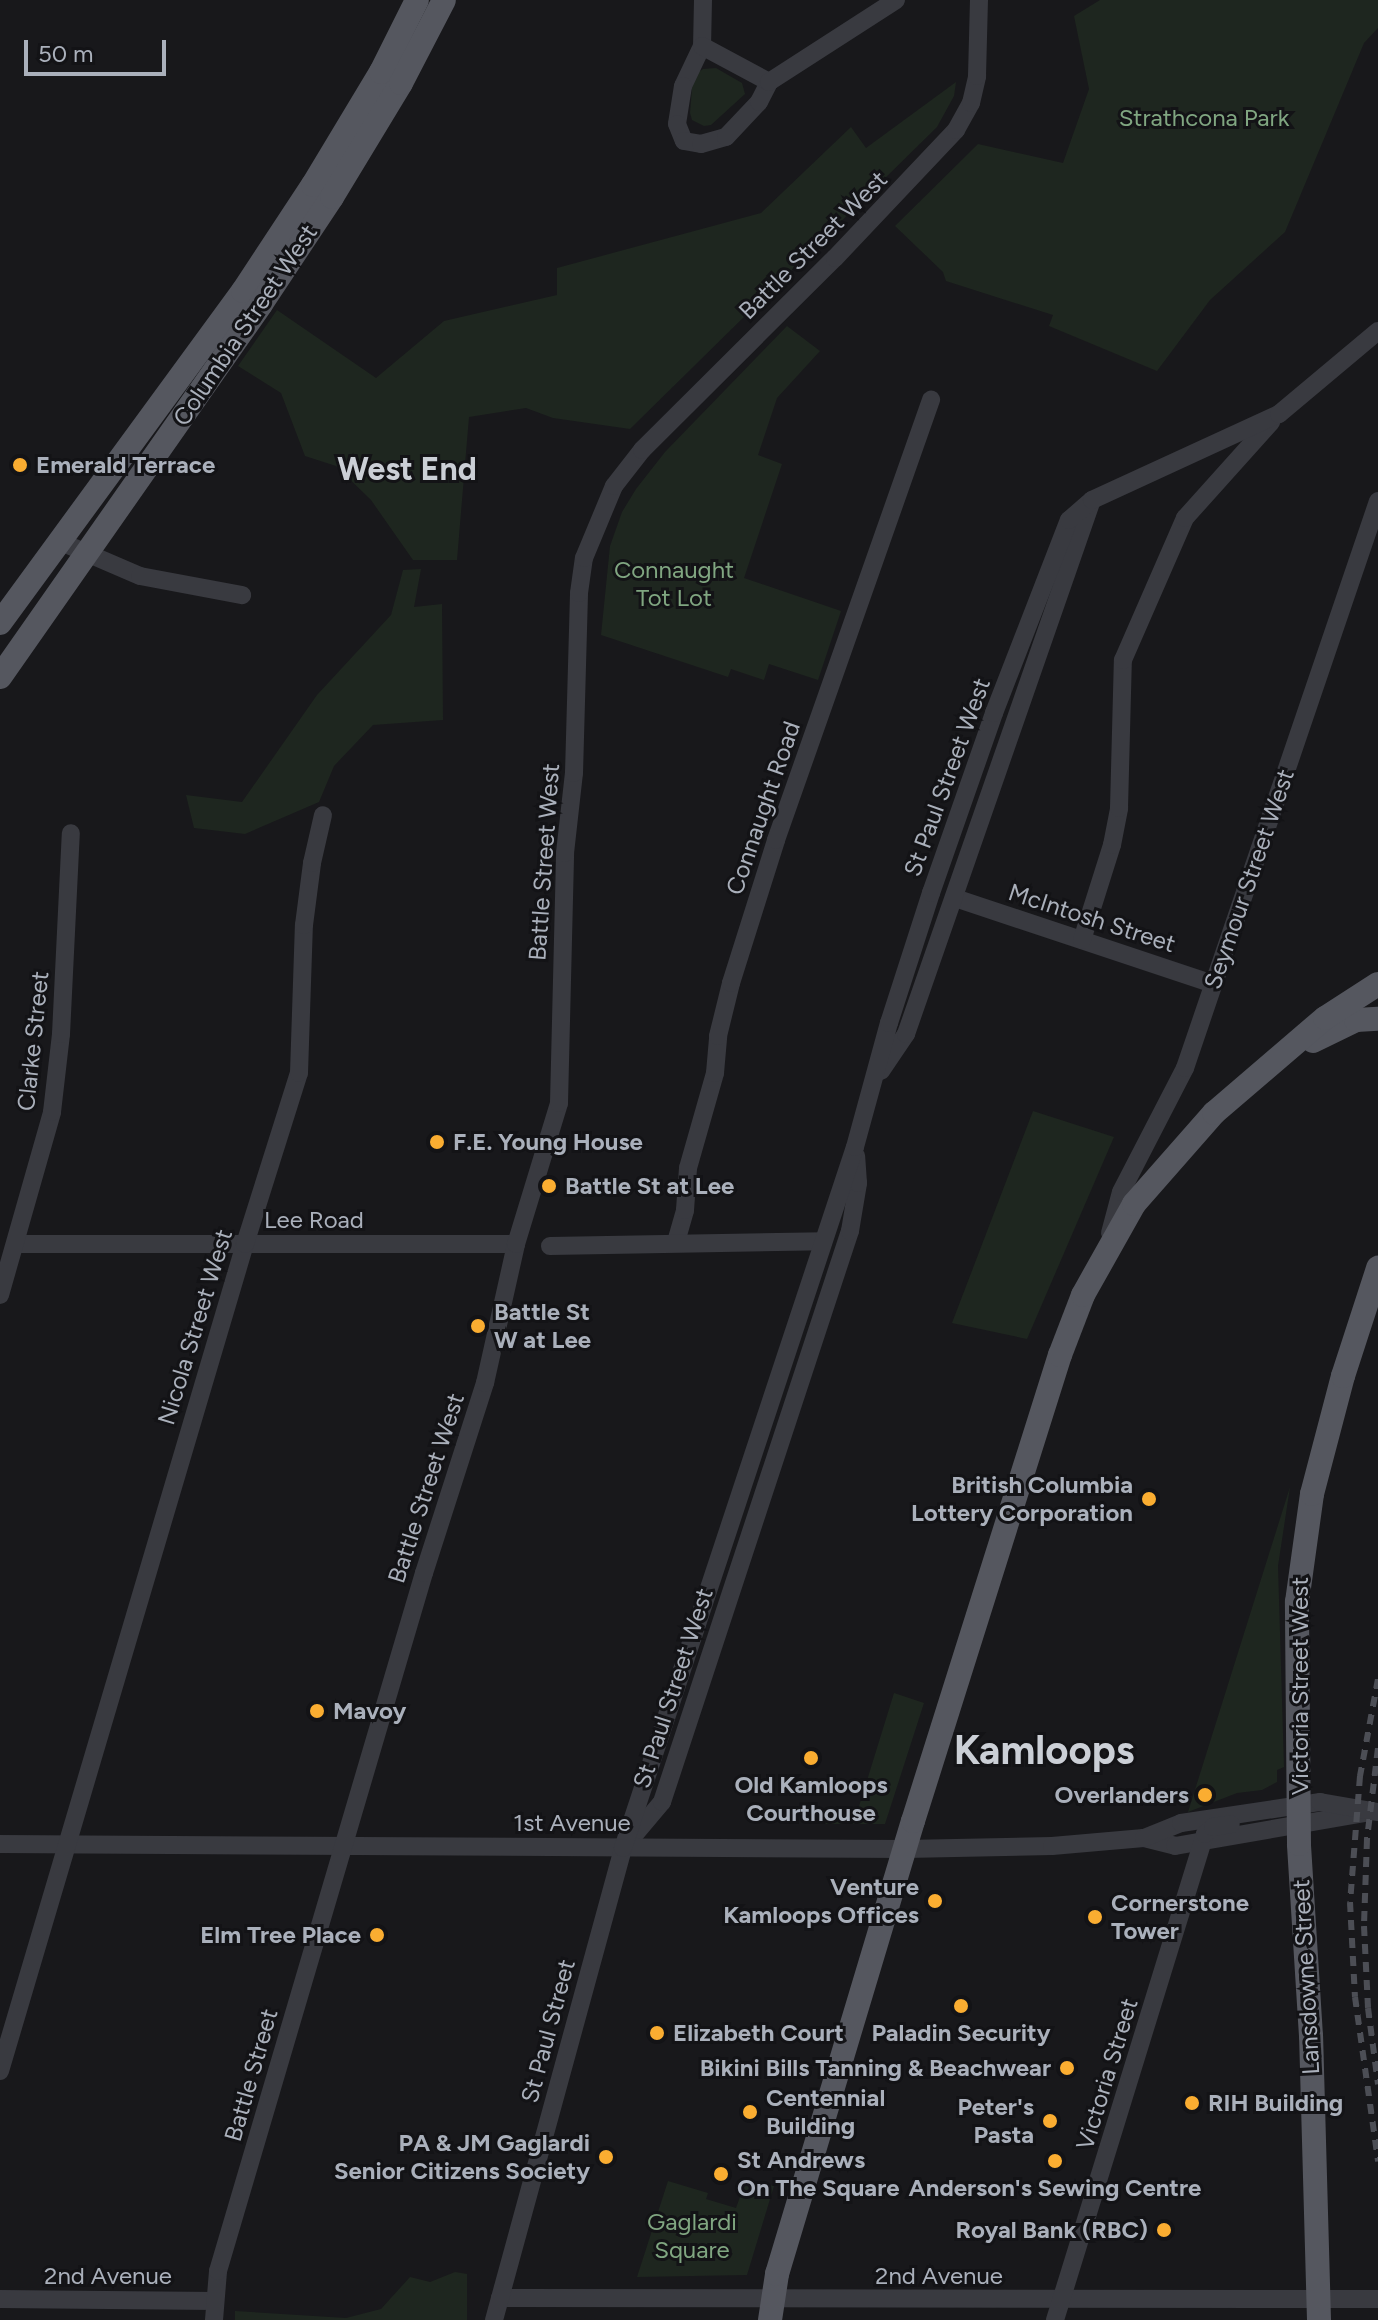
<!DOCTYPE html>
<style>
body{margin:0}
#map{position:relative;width:1378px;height:2320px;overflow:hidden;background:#18181b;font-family:Figtree,sans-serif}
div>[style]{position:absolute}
.green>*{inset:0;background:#1e261f}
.minor>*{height:18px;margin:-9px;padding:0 9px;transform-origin:9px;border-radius:9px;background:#393a40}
.major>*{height:24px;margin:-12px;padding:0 12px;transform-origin:12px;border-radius:12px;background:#55575f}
.rail>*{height:6px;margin-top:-3px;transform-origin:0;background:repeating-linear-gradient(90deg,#4c4e55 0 10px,transparent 0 18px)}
.dots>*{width:22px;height:22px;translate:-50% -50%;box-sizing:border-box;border:4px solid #131316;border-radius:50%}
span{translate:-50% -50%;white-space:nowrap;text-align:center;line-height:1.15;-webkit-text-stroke:6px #131316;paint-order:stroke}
.park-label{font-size:24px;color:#80a681}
.street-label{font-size:24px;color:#aab0bb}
.poi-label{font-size:24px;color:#aab0bb;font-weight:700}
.left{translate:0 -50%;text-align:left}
.right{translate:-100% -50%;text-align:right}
.district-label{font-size:32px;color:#cbcfd6;font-weight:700}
.town-label{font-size:40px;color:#cbcfd6;font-weight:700}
.scale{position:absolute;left:24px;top:40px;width:142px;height:36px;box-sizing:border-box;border:4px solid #aab0bb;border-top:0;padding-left:10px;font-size:24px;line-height:28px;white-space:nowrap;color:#aab0bb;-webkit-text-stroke:6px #131316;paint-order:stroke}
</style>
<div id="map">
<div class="green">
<div style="clip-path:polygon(1100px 0,1378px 0,1378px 28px,1364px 43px,1285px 232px,1210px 300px,1157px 371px,1049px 326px,1053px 315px,946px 281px,943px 272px,895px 226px,978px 144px,1063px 163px,1089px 89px,1074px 16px)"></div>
<div style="clip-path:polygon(716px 68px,742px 83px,745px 94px,711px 125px,704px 126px,692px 120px,690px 113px,693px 76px,703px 69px)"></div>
<div style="clip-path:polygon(956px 82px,954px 96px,937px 127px,630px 429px,553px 418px,526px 408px,469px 417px,457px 560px,413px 560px,371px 500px,336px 466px,305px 456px,281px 393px,238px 366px,277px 310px,376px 378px,444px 321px,557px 295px,557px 268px,761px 213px,851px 127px,866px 148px)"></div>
<div style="clip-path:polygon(787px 326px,820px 351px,777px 398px,758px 455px,782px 464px,744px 578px,841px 611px,818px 680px,769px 664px,764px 680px,731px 669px,728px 677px,601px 635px,610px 546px,622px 512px,636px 489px,665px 452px)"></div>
<div style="clip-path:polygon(421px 569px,414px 607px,442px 604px,443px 720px,373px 725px,334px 766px,319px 802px,245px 834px,194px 828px,186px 795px,242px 802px,317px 695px,391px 615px,403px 570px)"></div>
<div style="clip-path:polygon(1033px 1111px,1114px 1137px,1027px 1339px,952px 1323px)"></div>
<div style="clip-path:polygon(1290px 1487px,1278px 1566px,1284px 1767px,1277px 1770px,1277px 1782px,1262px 1790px,1237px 1793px,1188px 1812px)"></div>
<div style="clip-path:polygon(894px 1693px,924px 1703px,885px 1824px,816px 1824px,824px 1815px,856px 1816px)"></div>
<div style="clip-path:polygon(746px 2180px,774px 2186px,747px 2275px,637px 2277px,668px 2181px,708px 2193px,706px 2199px,736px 2208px)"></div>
<div style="clip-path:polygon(455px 2272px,467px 2274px,467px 2320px,235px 2320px,235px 2311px,346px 2318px,381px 2309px,410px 2277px,430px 2282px)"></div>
</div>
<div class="minor">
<div style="left:703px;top:0;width:46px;rotate:91.2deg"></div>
<div style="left:702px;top:46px;width:44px;rotate:115.4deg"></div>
<div style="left:683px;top:86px;width:38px;rotate:99deg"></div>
<div style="left:677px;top:124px;width:18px;rotate:68deg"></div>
<div style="left:684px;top:141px;width:17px;rotate:10deg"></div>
<div style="left:701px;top:144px;width:26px;rotate:-16deg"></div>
<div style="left:726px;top:137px;width:48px;rotate:-46.7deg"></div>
<div style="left:759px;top:102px;width:22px;rotate:-63deg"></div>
<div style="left:702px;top:46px;width:76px;rotate:28.2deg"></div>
<div style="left:769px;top:82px;width:151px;rotate:-32.8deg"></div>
<div style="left:61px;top:542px;width:86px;rotate:23.3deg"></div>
<div style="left:140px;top:576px;width:104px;rotate:10.6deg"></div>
<div style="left:955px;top:898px;width:273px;rotate:18.4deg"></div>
<div style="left:1082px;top:940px;width:100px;rotate:-72.5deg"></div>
<div style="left:1112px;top:845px;width:38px;rotate:-79deg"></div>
<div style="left:1119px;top:808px;width:148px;rotate:-88.5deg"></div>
<div style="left:1123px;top:660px;width:155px;rotate:-66.4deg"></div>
<div style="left:1185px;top:518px;width:129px;rotate:-48.1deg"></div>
<div style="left:881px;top:1071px;width:45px;rotate:-56deg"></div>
<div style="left:906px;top:1034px;width:565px;rotate:-70.8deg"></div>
<div style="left:1110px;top:1233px;width:42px;rotate:-75deg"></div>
<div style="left:1121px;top:1192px;width:140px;rotate:-62.7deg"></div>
<div style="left:1185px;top:1068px;width:599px;rotate:-71.2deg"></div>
<div style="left:676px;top:1242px;width:33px;rotate:-74deg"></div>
<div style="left:685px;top:1210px;width:42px;rotate:-85.9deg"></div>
<div style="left:688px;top:1168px;width:99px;rotate:-74.1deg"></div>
<div style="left:715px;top:1073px;width:37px;rotate:-85deg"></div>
<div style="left:718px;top:1036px;width:55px;rotate:-76.2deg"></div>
<div style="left:731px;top:983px;width:150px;rotate:-72.5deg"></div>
<div style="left:776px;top:840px;width:467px;rotate:-70.6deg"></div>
<div style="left:16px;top:1244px;width:500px"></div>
<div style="left:550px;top:1246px;width:273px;rotate:-1deg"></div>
<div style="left:0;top:1295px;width:190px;rotate:-74.1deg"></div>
<div style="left:52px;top:1112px;width:79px;rotate:-83.4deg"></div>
<div style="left:61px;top:1034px;width:201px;rotate:-87.2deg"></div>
<div style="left:1144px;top:1838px;width:32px;rotate:14deg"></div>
<div style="left:1175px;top:1846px;width:193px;rotate:-9.9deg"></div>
<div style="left:630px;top:1840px;width:50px;rotate:-49.9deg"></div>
<div style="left:662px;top:1802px;width:601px;rotate:-71.78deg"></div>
<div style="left:850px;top:1231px;width:49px;rotate:-80.5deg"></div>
<div style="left:858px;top:1183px;width:27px;rotate:-94deg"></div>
<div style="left:0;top:1844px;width:905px;rotate:0.32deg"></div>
<div style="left:905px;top:1849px;width:147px;rotate:-1.2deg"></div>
<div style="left:1052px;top:1846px;width:92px;rotate:-5deg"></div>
<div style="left:1144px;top:1838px;width:40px;rotate:-22deg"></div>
<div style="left:1181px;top:1823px;width:141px;rotate:-8.6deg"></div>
<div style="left:1320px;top:1802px;width:59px;rotate:9.8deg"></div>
<div style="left:0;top:2071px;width:863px;rotate:-73.5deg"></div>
<div style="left:245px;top:1244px;width:179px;rotate:-72.5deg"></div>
<div style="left:299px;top:1073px;width:148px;rotate:-88.1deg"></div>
<div style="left:304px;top:925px;width:63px;rotate:-82.6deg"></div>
<div style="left:312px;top:863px;width:49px;rotate:-77.1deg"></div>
<div style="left:500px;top:2298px;width:878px;rotate:0.07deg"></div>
<div style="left:0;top:2299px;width:215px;rotate:0.5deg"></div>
<div style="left:214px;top:2320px;width:49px;rotate:-85.3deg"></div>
<div style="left:218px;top:2271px;width:728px;rotate:-73.56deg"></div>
<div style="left:424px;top:1573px;width:200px;rotate:-72.2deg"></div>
<div style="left:485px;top:1383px;width:142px;rotate:-77.4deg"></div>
<div style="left:516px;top:1244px;width:147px;rotate:-73deg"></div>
<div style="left:559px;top:1103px;width:250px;rotate:-88.6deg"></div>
<div style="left:565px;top:853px;width:81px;rotate:-83.6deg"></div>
<div style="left:574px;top:773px;width:180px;rotate:-88.4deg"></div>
<div style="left:579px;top:593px;width:35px;rotate:-82deg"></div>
<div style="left:584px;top:558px;width:78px;rotate:-67.4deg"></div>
<div style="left:614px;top:486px;width:46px;rotate:-52.1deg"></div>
<div style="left:642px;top:450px;width:272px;rotate:-44.9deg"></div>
<div style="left:835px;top:258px;width:176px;rotate:-46.6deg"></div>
<div style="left:956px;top:130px;width:31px;rotate:-61deg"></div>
<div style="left:971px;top:103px;width:28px;rotate:-77deg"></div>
<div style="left:977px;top:76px;width:76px;rotate:-88.5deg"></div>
<div style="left:494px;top:2320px;width:489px;rotate:-74.7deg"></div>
<div style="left:623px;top:1848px;width:738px;rotate:-71.69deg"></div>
<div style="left:855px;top:1147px;width:129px;rotate:-74.7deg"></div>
<div style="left:889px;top:1023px;width:137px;rotate:-72.1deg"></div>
<div style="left:931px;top:893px;width:191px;rotate:-70.7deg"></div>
<div style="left:994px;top:713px;width:207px;rotate:-68.8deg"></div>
<div style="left:1069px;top:520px;width:30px;rotate:-41deg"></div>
<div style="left:1092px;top:500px;width:206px;rotate:-24.7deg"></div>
<div style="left:1279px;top:414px;width:129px;rotate:-40deg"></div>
<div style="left:1055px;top:2320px;width:509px;rotate:-72.85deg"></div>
<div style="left:1205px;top:1834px;width:11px;rotate:-41deg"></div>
<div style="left:1213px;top:1827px;width:18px;rotate:-9deg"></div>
</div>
<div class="major">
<div style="left:0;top:623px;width:411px;rotate:-53.8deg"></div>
<div style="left:243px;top:291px;width:127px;rotate:-56.6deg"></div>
<div style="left:313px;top:185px;width:132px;rotate:-59deg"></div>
<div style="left:381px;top:72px;width:80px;rotate:-63.4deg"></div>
<div style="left:0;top:677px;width:455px;rotate:-55deg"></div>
<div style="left:261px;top:304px;width:128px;rotate:-56.4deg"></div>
<div style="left:332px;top:197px;width:133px;rotate:-58.8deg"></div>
<div style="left:401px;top:83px;width:93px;rotate:-62.6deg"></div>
<div style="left:1313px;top:1041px;width:48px;rotate:-26deg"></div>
<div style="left:1356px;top:1020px;width:22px;rotate:-3deg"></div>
<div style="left:770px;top:2320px;width:47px;rotate:-81.3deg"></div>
<div style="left:777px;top:2274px;width:473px;rotate:-73.3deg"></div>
<div style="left:913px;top:1821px;width:489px;rotate:-72.5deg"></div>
<div style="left:1060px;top:1355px;width:64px;rotate:-69deg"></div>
<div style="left:1083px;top:1295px;width:104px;rotate:-60.7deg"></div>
<div style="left:1134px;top:1204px;width:121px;rotate:-48.7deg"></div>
<div style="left:1214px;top:1113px;width:146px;rotate:-40.6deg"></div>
<div style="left:1325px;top:1018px;width:63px;rotate:-32.7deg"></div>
<div style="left:1319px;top:2320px;width:284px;rotate:-91.6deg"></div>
<div style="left:1311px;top:2036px;width:192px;rotate:-93.6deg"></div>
<div style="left:1299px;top:1844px;width:242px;rotate:-90.5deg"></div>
<div style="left:1297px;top:1602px;width:109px;rotate:-82.1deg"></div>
<div style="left:1312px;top:1494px;width:122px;rotate:-75.3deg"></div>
<div style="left:1343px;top:1376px;width:114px;rotate:-72deg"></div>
</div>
<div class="rail">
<div style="left:1378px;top:1679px;width:99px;rotate:100.5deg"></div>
<div style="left:1360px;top:1776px;width:126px;rotate:94.5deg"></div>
<div style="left:1350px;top:1902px;width:95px;rotate:87deg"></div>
<div style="left:1355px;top:1997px;width:166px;rotate:82deg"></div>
<div style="left:1378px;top:1748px;width:92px;rotate:96.9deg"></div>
<div style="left:1367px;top:1839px;width:87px;rotate:92deg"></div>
<div style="left:1364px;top:1926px;width:82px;rotate:87.2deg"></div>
<div style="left:1368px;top:2008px;width:77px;rotate:82.5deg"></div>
</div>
<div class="dots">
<div style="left:20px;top:465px;background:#faad31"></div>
<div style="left:437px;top:1142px;background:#faad31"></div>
<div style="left:549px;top:1186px;background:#faad31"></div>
<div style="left:478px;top:1326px;background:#faad31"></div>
<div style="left:1149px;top:1499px;background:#faad31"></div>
<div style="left:317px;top:1711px;background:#faad31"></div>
<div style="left:811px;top:1758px;background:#faad31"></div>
<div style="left:1205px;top:1795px;background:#faad31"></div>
<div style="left:935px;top:1901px;background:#faad31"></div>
<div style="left:1095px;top:1917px;background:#faad31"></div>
<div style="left:377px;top:1935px;background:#faad31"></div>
<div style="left:961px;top:2006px;background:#faad31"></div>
<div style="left:657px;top:2033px;background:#faad31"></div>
<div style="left:1067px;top:2068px;background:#faad31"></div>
<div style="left:1192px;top:2103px;background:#faad31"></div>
<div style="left:750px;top:2112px;background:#faad31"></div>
<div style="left:1050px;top:2121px;background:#faad31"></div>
<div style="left:606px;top:2157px;background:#faad31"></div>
<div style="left:1055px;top:2161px;background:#faad31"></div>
<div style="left:721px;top:2174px;background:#faad31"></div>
<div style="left:1164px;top:2230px;background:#faad31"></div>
</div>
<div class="park-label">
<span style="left:1204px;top:118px">Strathcona Park</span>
<span style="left:674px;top:584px">Connaught<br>Tot Lot</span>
<span style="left:692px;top:2236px">Gaglardi<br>Square</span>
</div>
<div class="street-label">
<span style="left:813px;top:245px;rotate:-45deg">Battle Street West</span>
<span style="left:245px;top:325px;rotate:-56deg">Columbia Street West</span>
<span style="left:947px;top:777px;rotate:-70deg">St Paul Street West</span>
<span style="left:763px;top:808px;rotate:-71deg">Connaught Road</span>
<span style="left:544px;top:862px;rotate:-86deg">Battle Street West</span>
<span style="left:1249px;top:879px;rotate:-71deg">Seymour Street West</span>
<span style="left:1092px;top:918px;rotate:18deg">McIntosh Street</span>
<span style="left:33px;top:1041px;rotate:-84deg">Clarke Street</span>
<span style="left:314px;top:1220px">Lee Road</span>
<span style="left:195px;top:1327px;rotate:-73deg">Nicola Street West</span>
<span style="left:426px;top:1488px;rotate:-72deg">Battle Street West</span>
<span style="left:1300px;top:1686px;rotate:-90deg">Victoria Street West</span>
<span style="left:673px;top:1688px;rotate:-72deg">St Paul Street West</span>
<span style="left:572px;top:1823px">1st Avenue</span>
<span style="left:1306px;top:1977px;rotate:-93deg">Lansdowne Street</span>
<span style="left:548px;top:2031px;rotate:-75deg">St Paul Street</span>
<span style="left:1107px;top:2074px;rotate:-73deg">Victoria Street</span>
<span style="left:251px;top:2075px;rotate:-74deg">Battle Street</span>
<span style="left:108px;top:2276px">2nd Avenue</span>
<span style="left:939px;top:2276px">2nd Avenue</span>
</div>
<div class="poi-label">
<span class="left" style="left:36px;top:465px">Emerald Terrace</span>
<span class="left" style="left:453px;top:1142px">F.E. Young House</span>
<span class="left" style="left:565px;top:1186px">Battle St at Lee</span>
<span class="left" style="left:494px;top:1326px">Battle St<br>W at Lee</span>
<span class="right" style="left:1133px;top:1499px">British Columbia<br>Lottery Corporation</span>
<span class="left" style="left:333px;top:1711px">Mavoy</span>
<span style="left:811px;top:1799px">Old Kamloops<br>Courthouse</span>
<span class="right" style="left:1189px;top:1795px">Overlanders</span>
<span class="right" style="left:919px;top:1901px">Venture<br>Kamloops Offices</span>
<span class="left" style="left:1111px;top:1917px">Cornerstone<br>Tower</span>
<span class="right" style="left:361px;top:1935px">Elm Tree Place</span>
<span class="left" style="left:673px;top:2033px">Elizabeth Court</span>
<span style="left:961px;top:2033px">Paladin Security</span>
<span class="right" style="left:1051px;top:2068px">Bikini Bills Tanning &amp; Beachwear</span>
<span class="left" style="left:766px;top:2112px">Centennial<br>Building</span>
<span class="left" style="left:1208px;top:2103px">RIH Building</span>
<span class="right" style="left:1034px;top:2121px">Peter's<br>Pasta</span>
<span class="right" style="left:590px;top:2157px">PA &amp; JM Gaglardi<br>Senior Citizens Society</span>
<span class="left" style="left:737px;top:2174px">St Andrews<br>On The Square</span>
<span style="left:1055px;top:2188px">Anderson's Sewing Centre</span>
<span class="right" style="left:1148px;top:2230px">Royal Bank (RBC)</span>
</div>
<div class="district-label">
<span style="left:407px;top:469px">West End</span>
</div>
<div class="town-label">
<span style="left:1044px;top:1750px">Kamloops</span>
</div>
<div class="scale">50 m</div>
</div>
